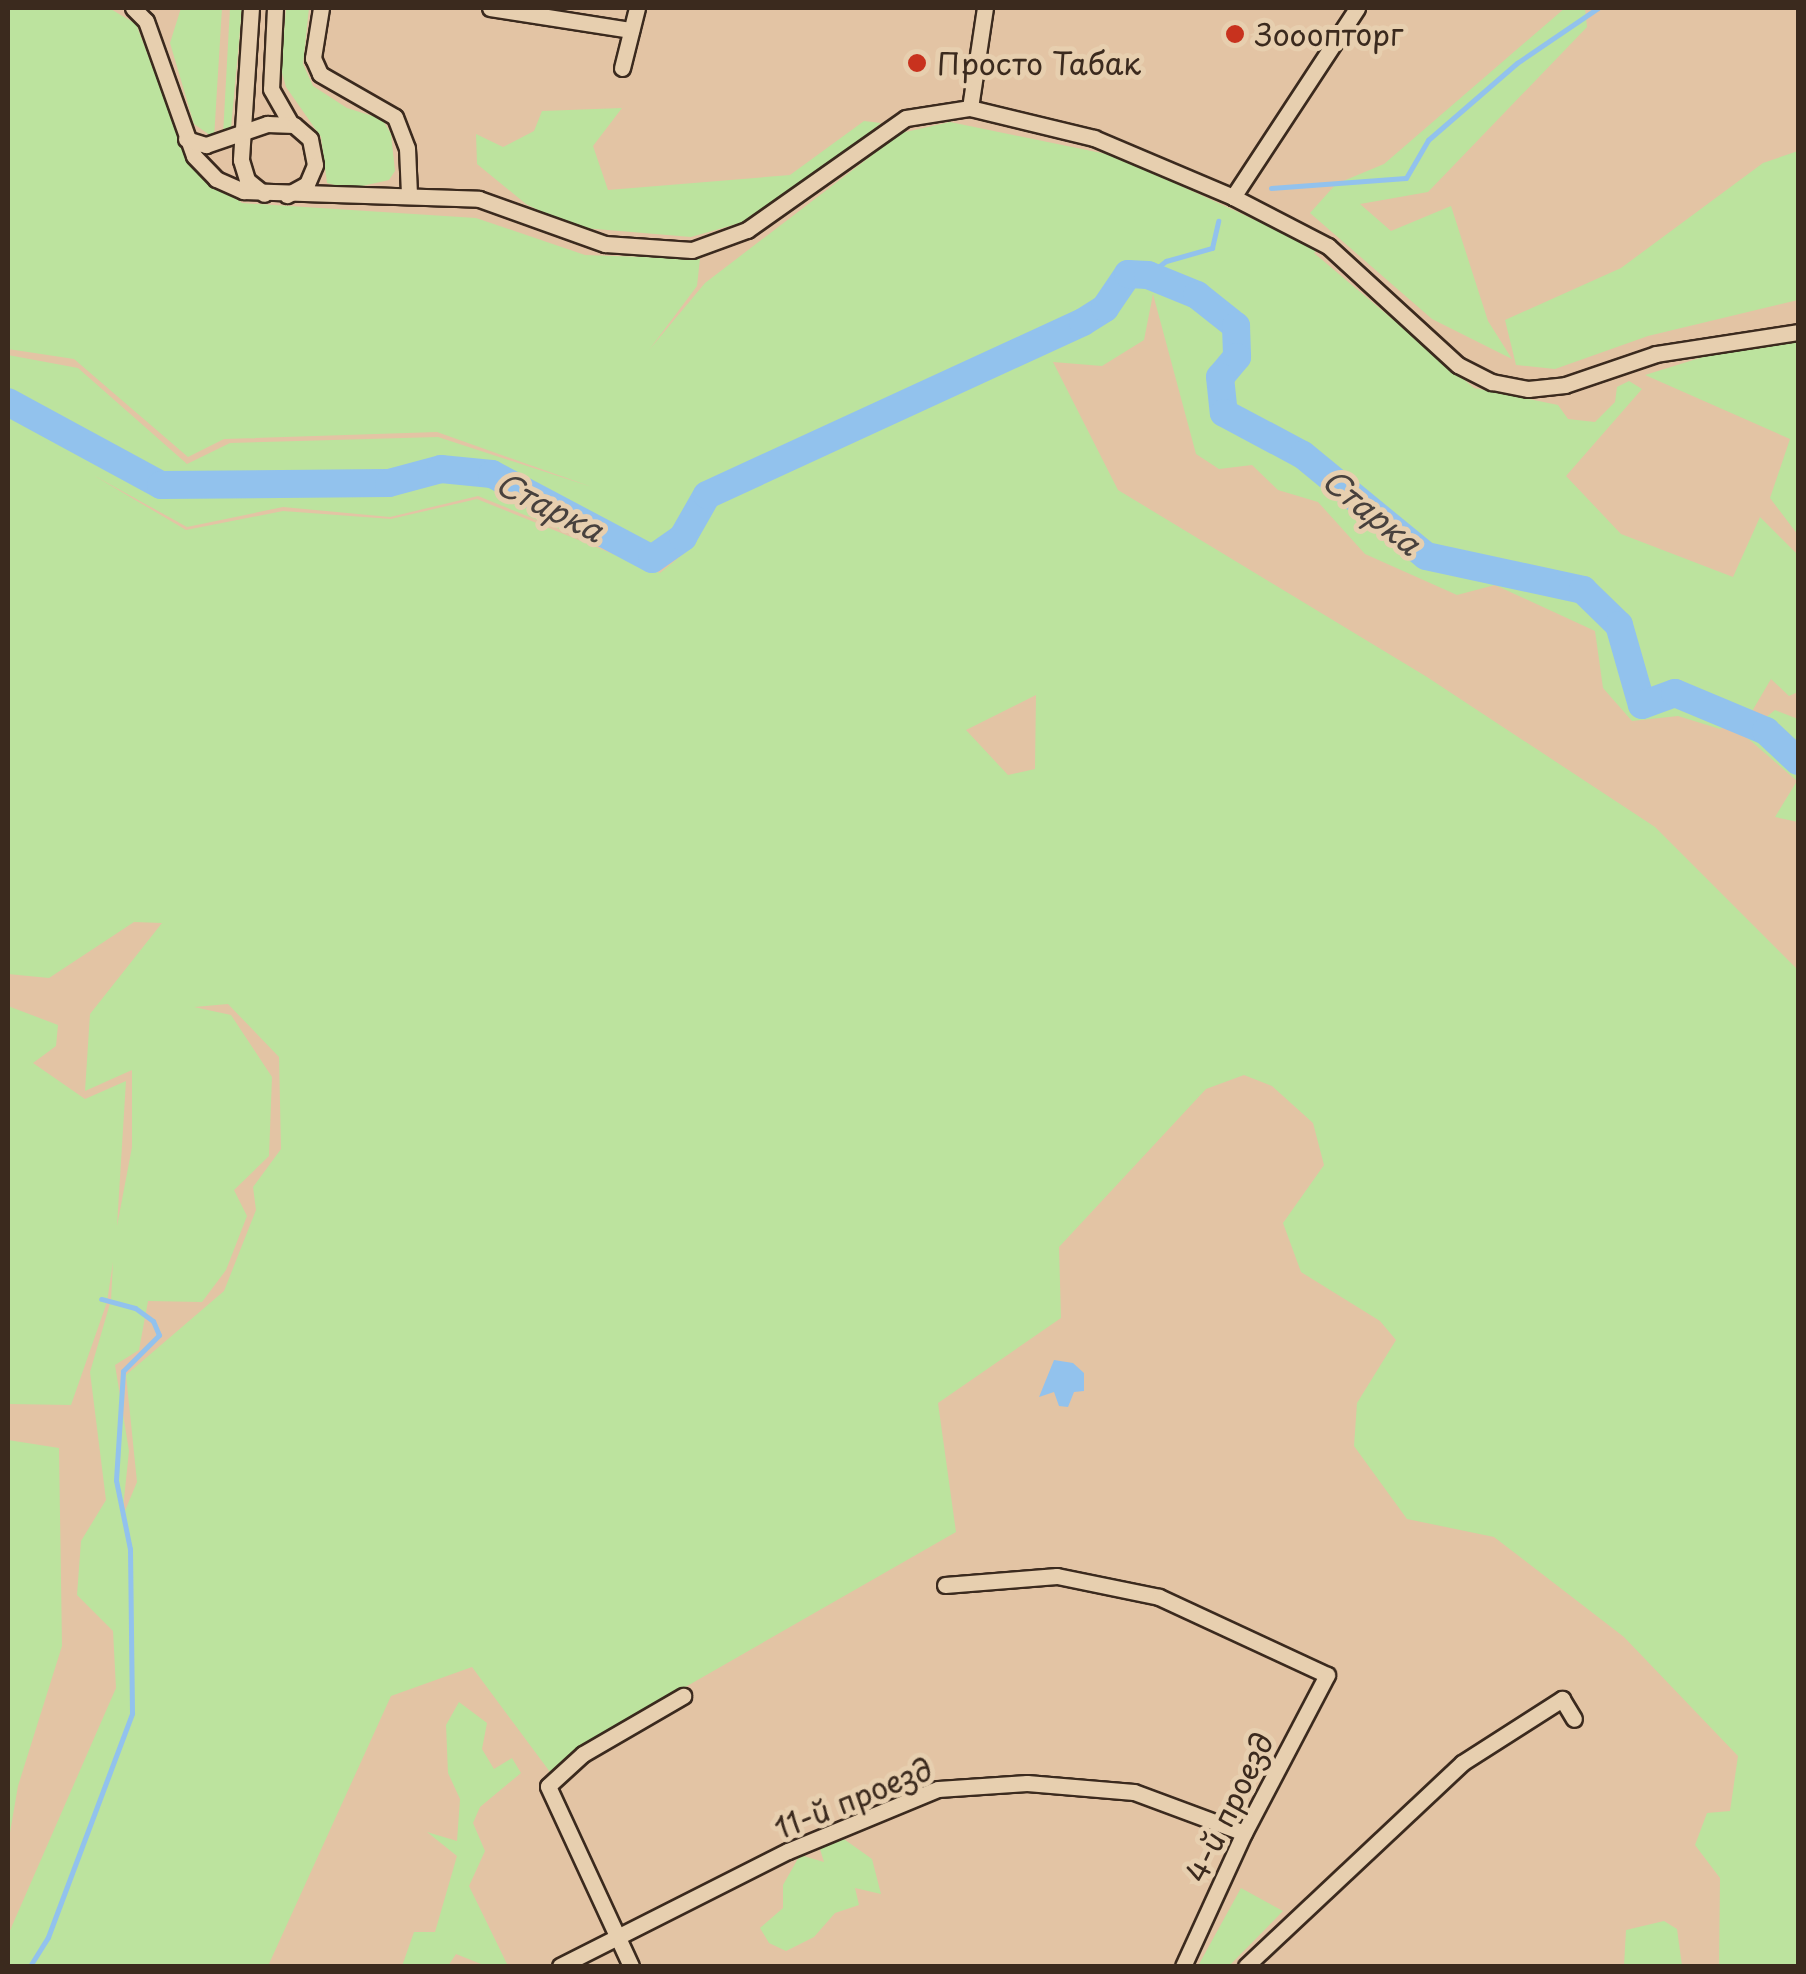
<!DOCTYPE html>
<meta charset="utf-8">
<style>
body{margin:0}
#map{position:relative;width:1806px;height:1974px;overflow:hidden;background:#e3c4a4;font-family:"Playpen Sans",sans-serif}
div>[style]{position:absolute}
.green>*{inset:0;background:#bce39e}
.water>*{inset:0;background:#92c2ed}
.stream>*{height:5px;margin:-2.5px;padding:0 2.5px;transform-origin:2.5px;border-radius:2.5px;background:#92c2ed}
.river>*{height:28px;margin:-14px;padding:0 14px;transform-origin:14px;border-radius:14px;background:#92c2ed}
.roads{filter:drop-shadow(2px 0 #3b2a1e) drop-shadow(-2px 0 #3b2a1e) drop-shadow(0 2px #3b2a1e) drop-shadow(0 -2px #3b2a1e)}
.minor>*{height:15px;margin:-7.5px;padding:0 7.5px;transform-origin:7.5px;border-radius:7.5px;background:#e7cfaf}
.dots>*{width:28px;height:28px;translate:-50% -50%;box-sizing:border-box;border:5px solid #e7cfaf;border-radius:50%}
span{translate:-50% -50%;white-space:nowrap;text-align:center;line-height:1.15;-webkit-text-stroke:10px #e7cfaf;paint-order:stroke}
.poi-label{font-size:30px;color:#3b2a1e}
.left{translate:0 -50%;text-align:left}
.street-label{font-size:30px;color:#3b2a1e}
.water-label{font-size:32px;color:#48413d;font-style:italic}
.frame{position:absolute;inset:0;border:10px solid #3b2a1e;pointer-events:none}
</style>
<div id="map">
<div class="green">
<div style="clip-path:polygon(evenodd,8px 8px,109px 8px,136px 24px,189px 162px,242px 203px,476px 218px,585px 255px,700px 259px,697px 286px,649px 350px,705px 283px,901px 133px,950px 122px,1116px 156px,1318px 249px,1314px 253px,1474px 388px,1558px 405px,1568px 419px,1595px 422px,1615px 402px,1617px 387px,1629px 381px,1642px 389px,1566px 476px,1621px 534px,1733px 577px,1760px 517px,1798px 555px,1798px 692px,1789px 696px,1771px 679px,1751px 713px,1720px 729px,1678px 716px,1632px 721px,1603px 688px,1595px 631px,1495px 585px,1457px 595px,1365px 554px,1318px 502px,1278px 490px,1252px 465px,1219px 469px,1196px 454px,1153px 294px,1144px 340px,1102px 366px,1053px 362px,1118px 490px,1427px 677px,1655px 827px,1798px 970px,1798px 1966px,1719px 1966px,1720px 1878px,1695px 1845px,1707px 1813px,1730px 1811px,1738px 1756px,1624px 1637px,1494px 1537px,1407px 1519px,1354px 1446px,1357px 1403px,1396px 1340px,1380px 1321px,1301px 1272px,1283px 1223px,1324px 1165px,1313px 1123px,1272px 1086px,1244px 1075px,1206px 1089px,1059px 1247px,1061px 1318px,938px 1403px,956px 1532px,598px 1737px,550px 1772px,472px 1667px,391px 1696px,268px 1966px,8px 1966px,8px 1935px,116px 1688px,113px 1631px,77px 1595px,81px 1541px,106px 1500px,90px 1372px,111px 1300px,113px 1262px,107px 1302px,71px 1405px,8px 1404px,8px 1006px,58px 1025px,56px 1046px,33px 1063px,85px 1099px,126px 1081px,117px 1226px,132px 1147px,132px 1070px,85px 1091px,90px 1014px,162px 923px,134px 922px,49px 978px,8px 974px,8px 355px,78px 368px,187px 464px,230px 443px,438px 437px,592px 487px,437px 432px,224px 439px,188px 457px,74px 359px,8px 349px,8px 8px,93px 475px,187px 527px,283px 507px,390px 517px,478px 496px,660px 570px,688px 550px,660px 573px,477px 499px,391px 519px,283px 511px,186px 530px,93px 475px,8px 8px,1036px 695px,1035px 769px,1008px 775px,966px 730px,1036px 695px,8px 8px,228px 1004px,279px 1057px,281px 1149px,253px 1187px,256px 1210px,224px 1291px,126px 1375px,137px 1482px,122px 1518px,129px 1451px,115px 1365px,139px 1350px,148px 1301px,202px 1302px,226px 1270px,247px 1216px,234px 1190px,269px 1156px,272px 1077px,231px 1015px,194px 1007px,228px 1004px)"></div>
<div style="clip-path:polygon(181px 8px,222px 8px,214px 138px,194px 124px,170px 43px)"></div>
<div style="clip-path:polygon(230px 8px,242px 8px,231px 128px,223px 135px)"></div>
<div style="clip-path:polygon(286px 8px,309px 8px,303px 64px,313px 86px,347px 108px,382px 119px,391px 134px,395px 171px,389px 180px,349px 189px,327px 183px,321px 137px,286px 87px,281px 69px)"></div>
<div style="clip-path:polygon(1565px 8px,1585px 8px,1587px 27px,1428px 192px,1360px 204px,1391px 231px,1451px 206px,1488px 321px,1512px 359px,1432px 319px,1310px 213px,1336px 184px,1384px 164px)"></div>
<div style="clip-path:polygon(622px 108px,593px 146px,608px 190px,790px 175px,864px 121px,881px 123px,793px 193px,740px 223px,691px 237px,572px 227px,526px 204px,477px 164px,476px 134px,503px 147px,534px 131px,542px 111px)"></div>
<div style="clip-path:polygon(1798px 151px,1798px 300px,1648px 336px,1555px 369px,1516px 365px,1505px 320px,1621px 268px,1763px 163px)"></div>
<div style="clip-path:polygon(1798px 339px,1798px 535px,1770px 498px,1790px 439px,1645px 375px,1735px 347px)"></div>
<div style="clip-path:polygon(1775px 710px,1798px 719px,1798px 822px,1775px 817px,1797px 781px,1744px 735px)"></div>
<div style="clip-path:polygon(8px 1440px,59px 1448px,62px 1646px,18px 1786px,8px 1844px)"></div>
<div style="clip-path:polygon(459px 1702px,487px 1723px,482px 1749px,494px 1769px,512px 1758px,521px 1773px,480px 1807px,473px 1823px,485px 1851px,469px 1886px,507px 1964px,486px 1966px,456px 1954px,448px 1966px,402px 1966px,414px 1932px,435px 1932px,457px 1856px,427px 1832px,457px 1841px,460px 1799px,448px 1773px,446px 1725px)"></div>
<div style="clip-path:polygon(841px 1837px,872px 1859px,881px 1894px,855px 1888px,859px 1905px,835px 1913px,814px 1937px,786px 1951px,769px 1943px,760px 1928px,783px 1908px,783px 1885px,800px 1855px,824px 1862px,819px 1846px)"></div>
<div style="clip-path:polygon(1241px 1888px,1283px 1911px,1229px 1966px,1198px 1966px)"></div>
<div style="clip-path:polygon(1664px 1921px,1677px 1929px,1682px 1966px,1624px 1966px,1626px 1930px)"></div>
</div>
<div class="water">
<div style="clip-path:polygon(1054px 1360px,1073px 1363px,1084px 1373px,1084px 1391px,1074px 1392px,1068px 1407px,1059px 1406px,1054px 1392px,1039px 1397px)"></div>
</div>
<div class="stream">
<div style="left:1271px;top:188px;width:135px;rotate:-4.2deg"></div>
<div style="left:1406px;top:178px;width:44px;rotate:-59.9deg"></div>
<div style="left:1428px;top:140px;width:118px;rotate:-40.9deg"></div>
<div style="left:1517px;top:63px;width:98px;rotate:-34.2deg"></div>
<div style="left:1148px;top:275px;width:23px;rotate:-38deg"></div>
<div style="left:1166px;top:261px;width:48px;rotate:-15.8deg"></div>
<div style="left:1212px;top:248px;width:28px;rotate:-77deg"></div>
<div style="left:30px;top:1966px;width:34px;rotate:-58deg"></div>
<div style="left:48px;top:1937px;width:239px;rotate:-69.4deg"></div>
<div style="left:132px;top:1713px;width:164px;rotate:-90.7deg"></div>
<div style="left:130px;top:1549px;width:70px;rotate:-101.5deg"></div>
<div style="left:116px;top:1480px;width:109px;rotate:-86.3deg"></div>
<div style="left:123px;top:1371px;width:51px;rotate:-45deg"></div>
<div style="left:159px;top:1335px;width:15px;rotate:-113deg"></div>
<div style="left:153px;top:1321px;width:22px;rotate:-144deg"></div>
<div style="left:135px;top:1308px;width:35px;rotate:-165deg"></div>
</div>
<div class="river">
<div style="left:8px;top:402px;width:174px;rotate:28.5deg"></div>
<div style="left:161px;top:485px;width:228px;rotate:-0.5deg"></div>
<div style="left:389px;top:483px;width:54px;rotate:-15.1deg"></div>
<div style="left:441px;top:469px;width:51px;rotate:5.6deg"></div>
<div style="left:492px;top:474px;width:181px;rotate:28deg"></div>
<div style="left:652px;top:559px;width:38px;rotate:-35deg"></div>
<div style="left:683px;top:537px;width:48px;rotate:-60.3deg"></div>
<div style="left:707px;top:495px;width:414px;rotate:-24.7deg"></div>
<div style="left:1083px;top:322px;width:26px;rotate:-32deg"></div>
<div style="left:1105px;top:308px;width:41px;rotate:-55.9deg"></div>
<div style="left:1128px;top:274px;width:20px;rotate:3deg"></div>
<div style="left:1148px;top:275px;width:53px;rotate:22.2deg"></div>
<div style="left:1197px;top:295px;width:50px;rotate:38.5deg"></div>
<div style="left:1236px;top:326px;width:31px;rotate:88deg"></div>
<div style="left:1237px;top:357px;width:26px;rotate:130deg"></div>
<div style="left:1220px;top:377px;width:36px;rotate:84deg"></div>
<div style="left:1224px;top:413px;width:89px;rotate:28deg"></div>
<div style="left:1303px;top:455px;width:159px;rotate:39.4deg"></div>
<div style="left:1426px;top:556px;width:161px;rotate:12.2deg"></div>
<div style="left:1583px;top:590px;width:50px;rotate:44.2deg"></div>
<div style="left:1619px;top:625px;width:83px;rotate:74deg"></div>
<div style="left:1642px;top:705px;width:35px;rotate:-20deg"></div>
<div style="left:1675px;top:693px;width:99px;rotate:22.7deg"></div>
<div style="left:1766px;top:731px;width:44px;rotate:43.2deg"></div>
</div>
<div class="roads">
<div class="minor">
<div style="left:133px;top:8px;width:18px;rotate:45deg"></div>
<div style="left:146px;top:21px;width:143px;rotate:70.4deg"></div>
<div style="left:194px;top:156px;width:32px;rotate:46deg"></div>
<div style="left:216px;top:179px;width:30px;rotate:24deg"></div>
<div style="left:243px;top:191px;width:236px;rotate:1.9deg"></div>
<div style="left:479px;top:199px;width:134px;rotate:19.7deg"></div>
<div style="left:605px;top:244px;width:87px;rotate:3.9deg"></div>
<div style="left:692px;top:250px;width:59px;rotate:-20deg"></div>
<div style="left:747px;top:230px;width:194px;rotate:-35.2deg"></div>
<div style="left:906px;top:118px;width:65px;rotate:-8.9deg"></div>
<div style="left:970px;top:108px;width:128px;rotate:13.6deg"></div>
<div style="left:1094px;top:138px;width:151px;rotate:23deg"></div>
<div style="left:1233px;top:197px;width:107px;rotate:27.3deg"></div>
<div style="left:1328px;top:246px;width:176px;rotate:42.5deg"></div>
<div style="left:1458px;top:365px;width:38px;rotate:27deg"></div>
<div style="left:1492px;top:382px;width:37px;rotate:11deg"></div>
<div style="left:1528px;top:389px;width:37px;rotate:-6deg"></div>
<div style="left:1565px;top:385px;width:96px;rotate:-18.8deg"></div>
<div style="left:1656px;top:354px;width:144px;rotate:-8.8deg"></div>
<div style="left:251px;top:8px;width:152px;rotate:93.8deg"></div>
<div style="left:241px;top:160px;width:21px;rotate:73deg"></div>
<div style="left:247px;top:180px;width:22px;rotate:39deg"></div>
<div style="left:275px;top:8px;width:81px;rotate:92.8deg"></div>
<div style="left:271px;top:89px;width:40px;rotate:60.3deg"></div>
<div style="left:321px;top:8px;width:51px;rotate:99.1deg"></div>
<div style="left:313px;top:58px;width:17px;rotate:66deg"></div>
<div style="left:320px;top:74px;width:86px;rotate:29.8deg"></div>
<div style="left:395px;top:117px;width:33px;rotate:69deg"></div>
<div style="left:407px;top:148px;width:46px;rotate:87.5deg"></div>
<div style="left:490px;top:8px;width:143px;rotate:8.9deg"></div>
<div style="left:622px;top:68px;width:62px;rotate:-76deg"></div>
<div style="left:970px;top:108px;width:101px;rotate:-81.5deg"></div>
<div style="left:186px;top:139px;width:21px;rotate:17deg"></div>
<div style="left:206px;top:145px;width:65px;rotate:-19deg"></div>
<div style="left:267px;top:124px;width:27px;rotate:2deg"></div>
<div style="left:294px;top:125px;width:21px;rotate:41deg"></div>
<div style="left:310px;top:139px;width:26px;rotate:79deg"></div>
<div style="left:315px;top:165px;width:21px;rotate:113deg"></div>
<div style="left:307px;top:184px;width:23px;rotate:151deg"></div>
<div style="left:1233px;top:197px;width:226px;rotate:-56.7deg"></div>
<div style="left:945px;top:1585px;width:112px;rotate:-4.6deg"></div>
<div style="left:1057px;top:1576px;width:104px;rotate:11.6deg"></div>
<div style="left:1159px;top:1597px;width:185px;rotate:24.9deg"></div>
<div style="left:1327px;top:1675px;width:178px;rotate:117.7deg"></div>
<div style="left:1244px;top:1833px;width:146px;rotate:114.6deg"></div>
<div style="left:560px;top:1966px;width:255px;rotate:-26.8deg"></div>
<div style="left:788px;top:1851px;width:162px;rotate:-22.5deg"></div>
<div style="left:938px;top:1789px;width:89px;rotate:-3.9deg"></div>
<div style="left:1027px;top:1783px;width:107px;rotate:4.8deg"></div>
<div style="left:1134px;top:1792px;width:117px;rotate:20.4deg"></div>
<div style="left:631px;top:1966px;width:198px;rotate:-114.8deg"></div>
<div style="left:548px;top:1786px;width:47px;rotate:-42.4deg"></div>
<div style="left:583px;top:1754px;width:116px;rotate:-30.1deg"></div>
<div style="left:1246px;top:1966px;width:296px;rotate:-43.2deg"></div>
<div style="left:1462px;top:1763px;width:119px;rotate:-32.6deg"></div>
<div style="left:1562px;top:1699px;width:23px;rotate:59deg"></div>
</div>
</div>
<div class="dots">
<div style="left:1235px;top:34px;background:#c8321e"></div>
<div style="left:917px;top:63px;background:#c8321e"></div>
</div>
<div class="poi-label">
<span class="left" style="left:1255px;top:34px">Зооопторг</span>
<span class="left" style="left:937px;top:63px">Просто Табак</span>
</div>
<div class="street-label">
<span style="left:853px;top:1798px;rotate:-22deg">11-й проезд</span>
<span style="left:1229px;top:1807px;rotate:-64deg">4-й проезд</span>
</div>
<div class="water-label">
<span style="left:550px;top:506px;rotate:27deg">Старка</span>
<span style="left:1372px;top:511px;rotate:39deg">Старка</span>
</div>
<div class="frame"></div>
</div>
